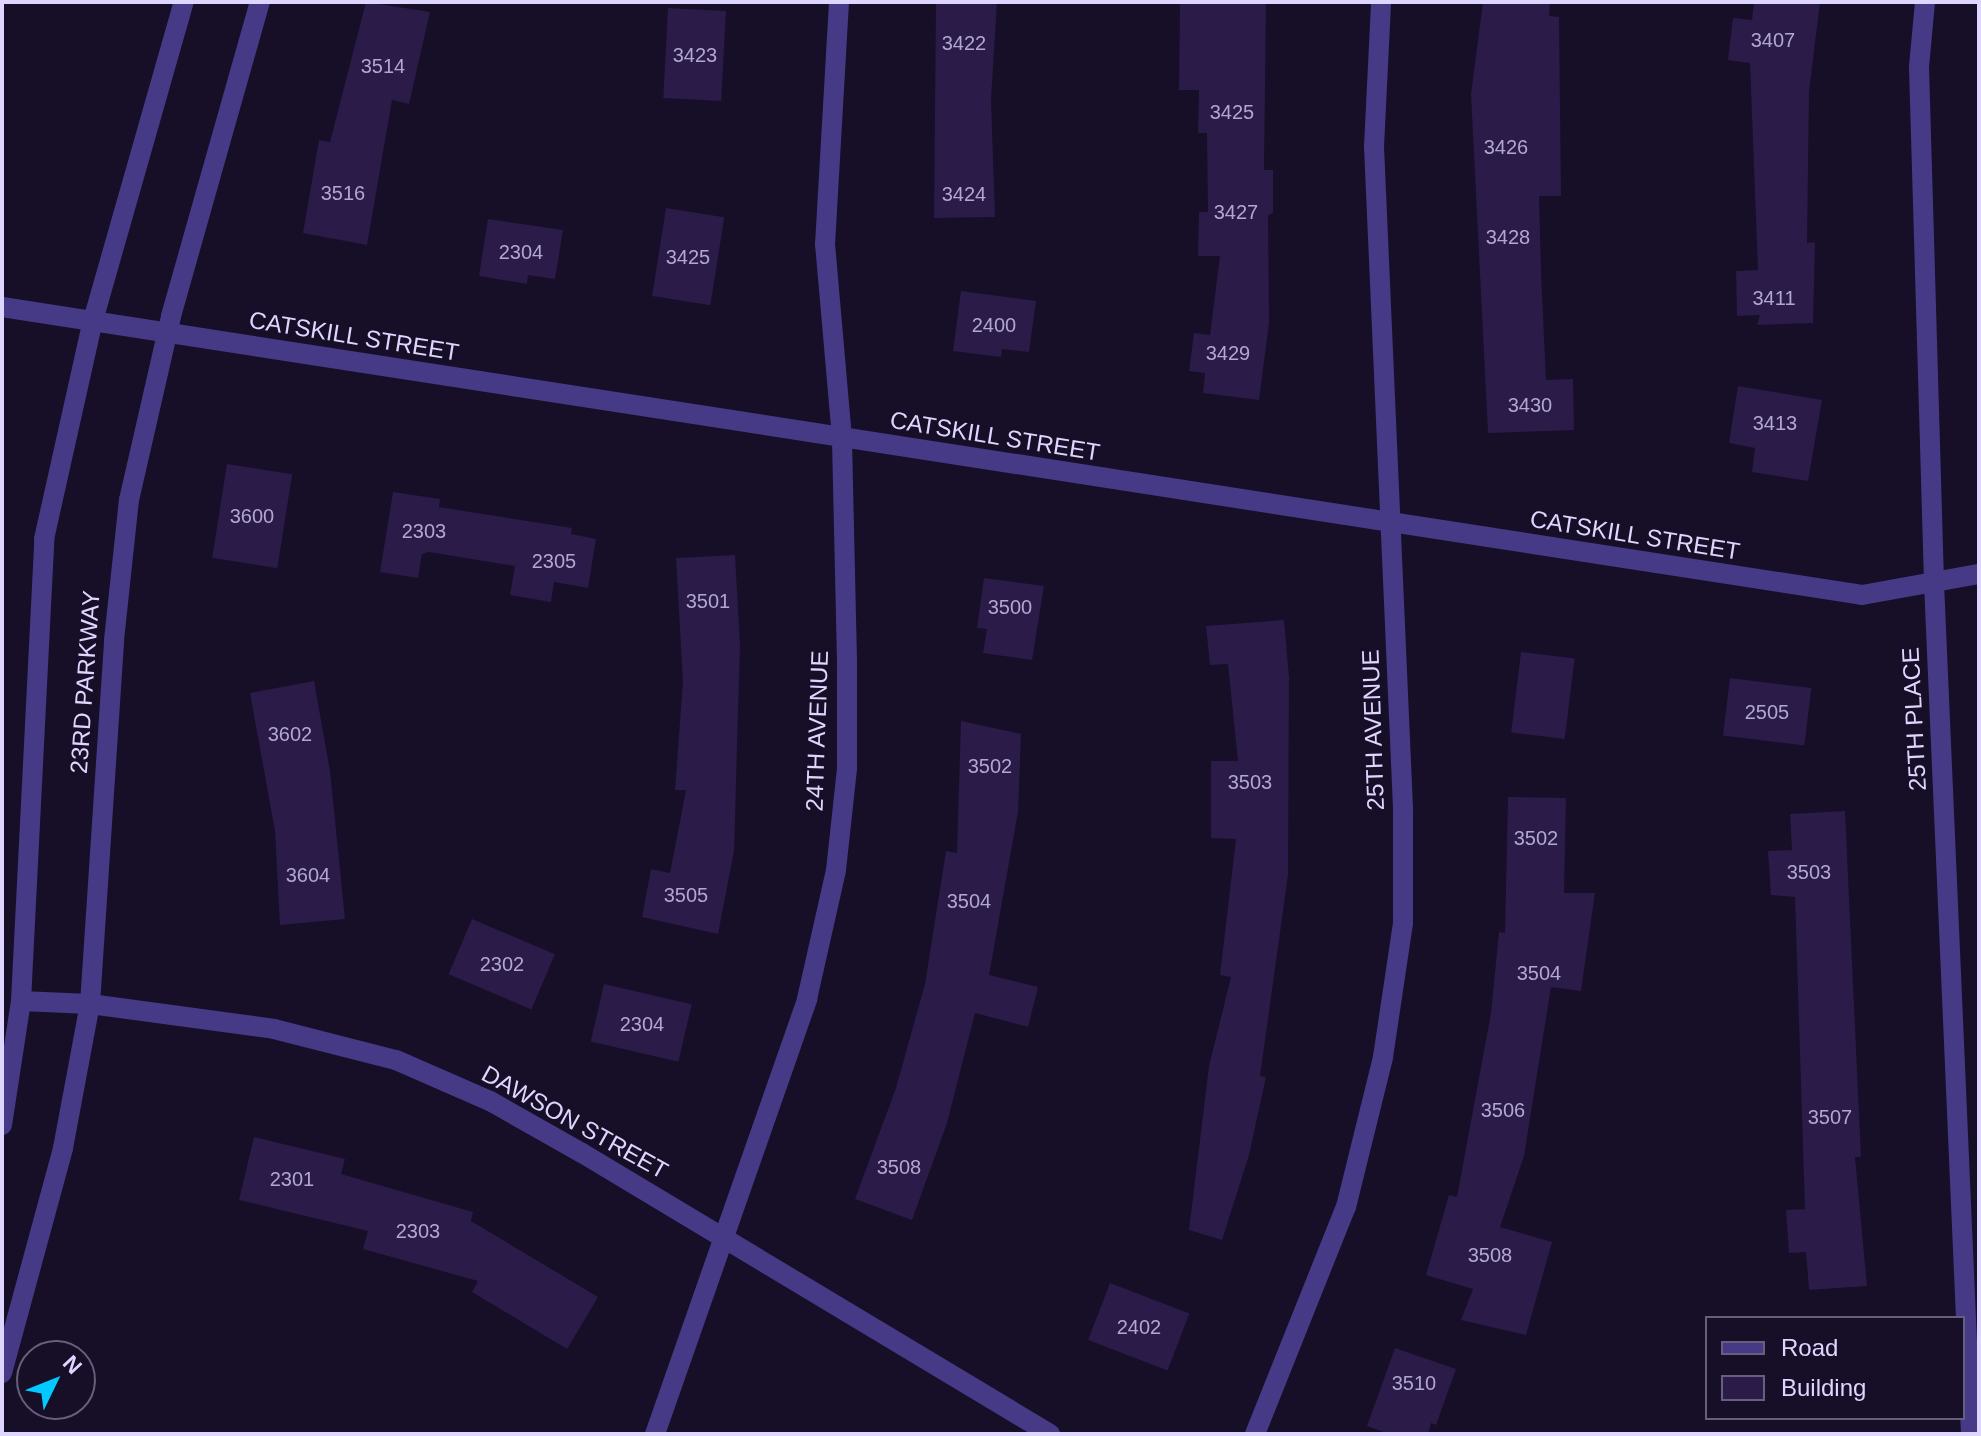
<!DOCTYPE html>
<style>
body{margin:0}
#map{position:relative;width:1981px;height:1436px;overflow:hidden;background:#160f27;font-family:Arial,sans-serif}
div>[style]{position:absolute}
.building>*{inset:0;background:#2a1b49;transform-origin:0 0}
.minor>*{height:20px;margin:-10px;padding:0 10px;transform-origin:10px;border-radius:10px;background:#463a87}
span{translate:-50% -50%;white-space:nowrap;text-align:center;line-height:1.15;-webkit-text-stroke:6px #160f27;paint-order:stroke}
.number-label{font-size:20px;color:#b2a7d2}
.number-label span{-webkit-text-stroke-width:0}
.street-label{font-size:24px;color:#dfd6ff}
.frame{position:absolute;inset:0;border:4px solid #dfd6ff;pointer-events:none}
.legend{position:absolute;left:1705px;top:1316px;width:260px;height:104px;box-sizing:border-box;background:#160f27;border:2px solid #665f7d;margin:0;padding:10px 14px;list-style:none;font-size:24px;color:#dfd6ff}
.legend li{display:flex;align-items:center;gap:16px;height:40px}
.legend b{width:40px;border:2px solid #665f7d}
.north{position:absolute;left:16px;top:1340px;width:80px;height:80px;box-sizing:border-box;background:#160f27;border:2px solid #665f7d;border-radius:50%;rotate:47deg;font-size:22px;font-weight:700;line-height:32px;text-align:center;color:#dfd6ff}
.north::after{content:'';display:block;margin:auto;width:28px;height:36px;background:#02c9ff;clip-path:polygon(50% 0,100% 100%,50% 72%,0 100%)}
</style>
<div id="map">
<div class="building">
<div style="clip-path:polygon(366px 2px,430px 12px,409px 104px,392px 100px,367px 245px,303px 233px,319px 140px,330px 142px)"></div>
<div style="clip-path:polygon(936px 2px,997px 2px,991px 99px,995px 217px,934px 218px)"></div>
<div style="clip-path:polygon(1180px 2px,1266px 2px,1264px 170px,1273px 170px,1273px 213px,1268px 215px,1269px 323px,1259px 400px,1203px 393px,1205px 373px,1189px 371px,1194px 333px,1210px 335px,1220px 256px,1198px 256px,1199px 212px,1208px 212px,1207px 133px,1198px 133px,1199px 90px,1179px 90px)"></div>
<div style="clip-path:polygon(1483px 2px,1550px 2px,1549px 16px,1559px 17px,1561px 196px,1539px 196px,1541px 273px,1546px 380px,1573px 379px,1574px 430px,1488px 433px,1471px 94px)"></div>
<div style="clip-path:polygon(1754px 2px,1820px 2px,1809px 92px,1807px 243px,1815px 242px,1813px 323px,1757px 325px,1760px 315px,1737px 316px,1736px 271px,1758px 270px,1750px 63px,1728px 60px,1733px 18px,1752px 20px)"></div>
<div style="left:668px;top:8px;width:58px;height:90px;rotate:3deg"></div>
<div style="left:666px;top:208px;width:59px;height:89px;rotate:9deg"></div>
<div style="clip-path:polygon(488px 219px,563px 230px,555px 279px,528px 275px,527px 284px,479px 276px)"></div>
<div style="clip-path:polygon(961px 291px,1036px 301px,1029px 352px,1002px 349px,1001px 357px,953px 351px)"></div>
<div style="clip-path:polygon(1738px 386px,1822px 400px,1808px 481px,1752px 472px,1755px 448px,1729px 443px)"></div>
<div style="left:227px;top:464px;width:66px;height:95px;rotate:9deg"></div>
<div style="clip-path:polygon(393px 492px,440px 499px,439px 507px,572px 528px,571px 534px,596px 539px,588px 588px,554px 582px,551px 602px,510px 595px,515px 566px,429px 552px,422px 554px,418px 578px,380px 572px)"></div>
<div style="clip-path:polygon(735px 555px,740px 645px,734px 851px,718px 934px,642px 917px,651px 869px,670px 873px,686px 790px,675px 790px,683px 681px,676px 558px)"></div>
<div style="clip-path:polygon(984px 578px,1044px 586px,1032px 660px,983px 653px,987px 629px,977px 628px)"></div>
<div style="clip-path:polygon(1284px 620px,1289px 677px,1288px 875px,1260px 1076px,1266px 1077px,1249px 1155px,1222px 1240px,1189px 1230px,1209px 1066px,1231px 977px,1220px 975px,1236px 839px,1211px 838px,1211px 761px,1238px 761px,1228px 664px,1210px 665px,1206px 626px)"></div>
<div style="left:1521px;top:652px;width:54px;height:81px;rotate:7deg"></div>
<div style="left:1730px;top:678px;width:82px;height:58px;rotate:7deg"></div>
<div style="clip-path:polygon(314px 681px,330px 771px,345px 919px,280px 925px,275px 831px,250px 693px)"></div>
<div style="clip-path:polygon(961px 721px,1021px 734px,1018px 812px,989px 975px,1038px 987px,1028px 1027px,975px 1013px,947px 1123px,912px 1220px,855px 1199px,896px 1088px,925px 984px,946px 851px,957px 853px)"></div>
<div style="clip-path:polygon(1508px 797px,1566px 798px,1564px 893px,1595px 893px,1581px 991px,1551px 987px,1524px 1156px,1500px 1227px,1552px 1242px,1526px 1335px,1461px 1320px,1473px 1289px,1426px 1275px,1449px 1195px,1457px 1197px,1491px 1013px,1499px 932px,1505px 933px)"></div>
<div style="clip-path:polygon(1845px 811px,1861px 1157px,1855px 1157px,1867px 1286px,1809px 1290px,1806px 1252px,1789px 1253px,1786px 1210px,1805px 1209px,1795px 897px,1771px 895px,1768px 851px,1792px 850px,1790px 814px)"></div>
<div style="left:472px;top:919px;width:90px;height:60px;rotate:23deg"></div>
<div style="left:604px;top:984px;width:90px;height:59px;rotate:13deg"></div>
<div style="clip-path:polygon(254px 1137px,345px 1159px,341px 1174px,473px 1212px,471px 1221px,598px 1297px,567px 1349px,472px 1292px,478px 1281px,363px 1249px,368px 1231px,239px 1200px)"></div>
<div style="left:1110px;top:1283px;width:85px;height:61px;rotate:21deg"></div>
<div style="clip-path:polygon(1395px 1348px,1456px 1369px,1436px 1425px,1431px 1423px,1428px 1434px,1389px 1434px,1367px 1426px)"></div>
</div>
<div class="minor">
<div style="left:1925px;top:2px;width:65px;rotate:95.3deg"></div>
<div style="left:1919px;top:67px;width:516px;rotate:88.33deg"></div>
<div style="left:1934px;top:583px;width:852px;rotate:87.51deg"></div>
<div style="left:2px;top:307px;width:1882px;rotate:8.8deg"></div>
<div style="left:1862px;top:595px;width:119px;rotate:-10.2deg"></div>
<div style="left:21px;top:1001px;width:69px;rotate:2.5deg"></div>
<div style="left:90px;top:1004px;width:186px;rotate:7.7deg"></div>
<div style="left:274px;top:1029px;width:126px;rotate:14.3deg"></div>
<div style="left:396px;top:1060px;width:103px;rotate:23.6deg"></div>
<div style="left:490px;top:1101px;width:106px;rotate:29.5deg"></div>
<div style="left:582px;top:1153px;width:546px;rotate:30.98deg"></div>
<div style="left:2px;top:1125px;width:125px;rotate:-81.3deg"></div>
<div style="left:21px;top:1001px;width:463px;rotate:-87.1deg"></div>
<div style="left:44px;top:539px;width:220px;rotate:-77.4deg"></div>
<div style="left:92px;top:324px;width:335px;rotate:-74.1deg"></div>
<div style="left:2px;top:1373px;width:233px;rotate:-74.8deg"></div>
<div style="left:63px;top:1148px;width:147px;rotate:-79.4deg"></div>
<div style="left:90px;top:1004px;width:365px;rotate:-86.2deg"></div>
<div style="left:114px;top:640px;width:141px;rotate:-83.9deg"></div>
<div style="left:129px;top:500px;width:189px;rotate:-77.1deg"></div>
<div style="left:171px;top:316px;width:326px;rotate:-74.2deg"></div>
<div style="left:655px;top:1434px;width:461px;rotate:-70.7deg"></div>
<div style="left:807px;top:999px;width:132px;rotate:-77.3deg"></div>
<div style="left:836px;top:870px;width:103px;rotate:-83.8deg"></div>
<div style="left:847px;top:768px;width:107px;rotate:-90deg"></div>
<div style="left:847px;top:661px;width:223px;rotate:-91.3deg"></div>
<div style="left:842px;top:438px;width:194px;rotate:-95deg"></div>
<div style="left:825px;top:245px;width:243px;rotate:-86.7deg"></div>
<div style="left:1255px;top:1434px;width:245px;rotate:-68.2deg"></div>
<div style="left:1346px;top:1207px;width:154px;rotate:-76.1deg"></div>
<div style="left:1383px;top:1057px;width:135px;rotate:-81.5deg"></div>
<div style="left:1403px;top:923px;width:115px;rotate:-90deg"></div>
<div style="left:1403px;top:808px;width:662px;rotate:-92.51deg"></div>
<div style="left:1374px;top:147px;width:145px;rotate:-87.2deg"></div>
</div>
<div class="number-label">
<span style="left:1773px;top:40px">3407</span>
<span style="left:964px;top:43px">3422</span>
<span style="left:695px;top:55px">3423</span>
<span style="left:383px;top:66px">3514</span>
<span style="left:1232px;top:112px">3425</span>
<span style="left:1506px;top:147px">3426</span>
<span style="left:343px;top:193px">3516</span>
<span style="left:964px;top:194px">3424</span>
<span style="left:1236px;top:212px">3427</span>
<span style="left:1508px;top:237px">3428</span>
<span style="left:521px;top:252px">2304</span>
<span style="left:688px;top:257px">3425</span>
<span style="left:1774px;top:298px">3411</span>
<span style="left:994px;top:325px">2400</span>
<span style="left:1228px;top:353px">3429</span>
<span style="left:1530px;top:405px">3430</span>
<span style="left:1775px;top:423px">3413</span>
<span style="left:252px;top:516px">3600</span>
<span style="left:424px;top:531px">2303</span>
<span style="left:554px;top:561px">2305</span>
<span style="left:708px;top:601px">3501</span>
<span style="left:1010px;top:607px">3500</span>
<span style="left:1767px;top:712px">2505</span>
<span style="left:290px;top:734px">3602</span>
<span style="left:990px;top:766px">3502</span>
<span style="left:1250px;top:782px">3503</span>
<span style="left:1536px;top:838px">3502</span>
<span style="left:1809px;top:872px">3503</span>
<span style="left:308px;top:875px">3604</span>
<span style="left:686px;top:895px">3505</span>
<span style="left:969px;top:901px">3504</span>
<span style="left:502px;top:964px">2302</span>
<span style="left:1539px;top:973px">3504</span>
<span style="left:642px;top:1024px">2304</span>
<span style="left:1503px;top:1110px">3506</span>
<span style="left:1830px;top:1117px">3507</span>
<span style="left:899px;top:1167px">3508</span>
<span style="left:292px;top:1179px">2301</span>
<span style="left:418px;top:1231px">2303</span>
<span style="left:1490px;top:1255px">3508</span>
<span style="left:1139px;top:1327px">2402</span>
<span style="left:1414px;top:1383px">3510</span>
</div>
<div class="street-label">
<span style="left:354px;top:336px;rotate:9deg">CATSKILL STREET</span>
<span style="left:995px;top:436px;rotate:9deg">CATSKILL STREET</span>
<span style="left:1635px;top:535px;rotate:9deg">CATSKILL STREET</span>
<span style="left:85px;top:682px;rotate:-86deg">23RD PARKWAY</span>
<span style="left:1914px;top:719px;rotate:-93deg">25TH PLACE</span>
<span style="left:1373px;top:730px;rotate:-92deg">25TH AVENUE</span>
<span style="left:817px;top:731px;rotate:-88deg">24TH AVENUE</span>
<span style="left:575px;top:1122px;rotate:29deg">DAWSON STREET</span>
</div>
<div class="frame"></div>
<ul class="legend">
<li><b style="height:10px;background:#463a87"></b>Road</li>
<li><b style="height:22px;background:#2a1b49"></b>Building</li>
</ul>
<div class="north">N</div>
</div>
